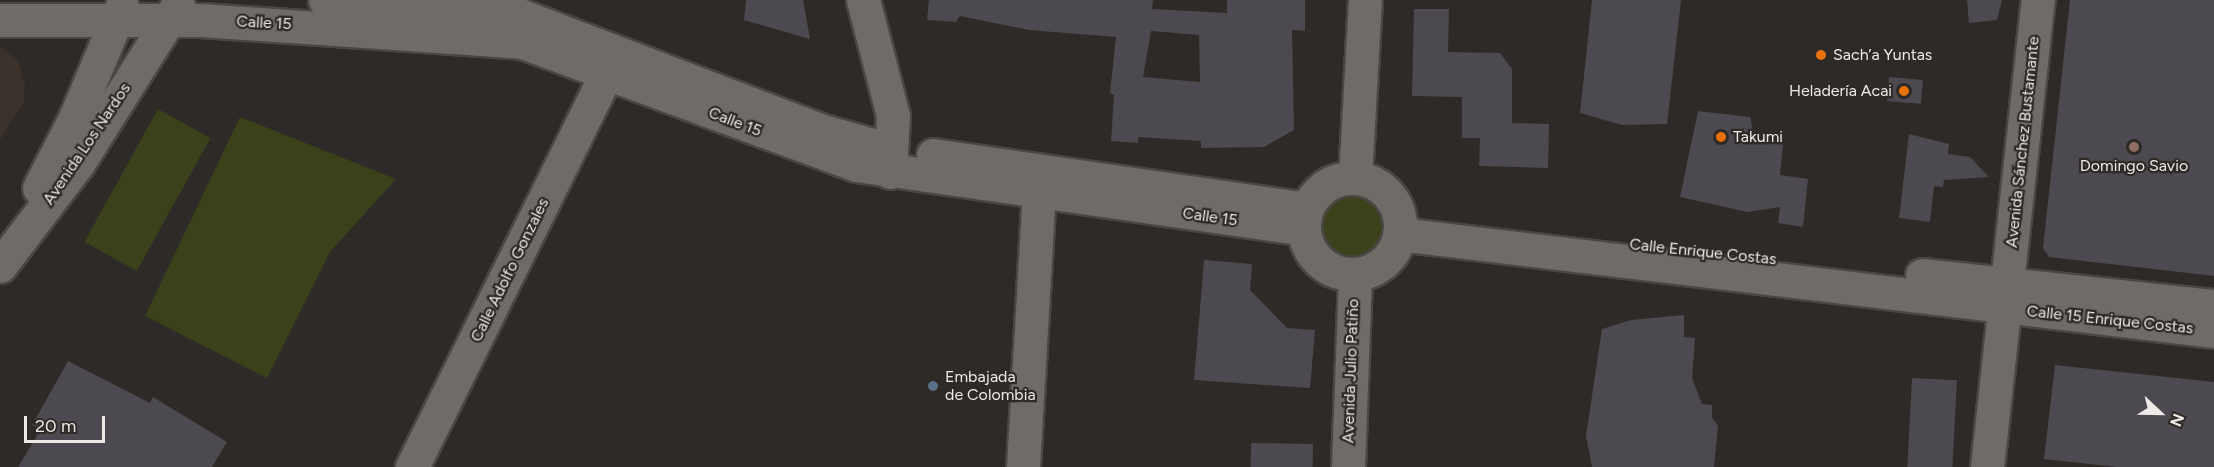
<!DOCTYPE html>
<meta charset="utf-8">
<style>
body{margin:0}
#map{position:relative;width:2214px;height:467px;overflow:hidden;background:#2e2a27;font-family:Figtree,sans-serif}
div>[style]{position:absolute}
.built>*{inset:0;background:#3b322b}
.green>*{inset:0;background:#3a411b;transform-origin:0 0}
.round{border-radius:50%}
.building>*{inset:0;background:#4c4a50;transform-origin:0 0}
.roads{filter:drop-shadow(2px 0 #4a4643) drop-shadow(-2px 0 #4a4643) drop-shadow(0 2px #4a4643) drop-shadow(0 -2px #4a4643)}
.minor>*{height:33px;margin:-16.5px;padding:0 16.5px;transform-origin:16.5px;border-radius:16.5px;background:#706b67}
.minor>.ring{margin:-16.5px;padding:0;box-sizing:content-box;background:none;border:33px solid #706b67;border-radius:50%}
.dots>*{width:16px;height:16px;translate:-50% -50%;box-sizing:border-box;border:3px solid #2e2a27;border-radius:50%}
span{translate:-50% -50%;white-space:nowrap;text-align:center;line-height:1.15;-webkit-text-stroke:4.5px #2e2a27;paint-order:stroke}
.street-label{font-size:16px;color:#ece9e6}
.poi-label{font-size:16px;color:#ece9e6}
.left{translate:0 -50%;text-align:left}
.right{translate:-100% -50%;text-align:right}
.north{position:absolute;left:2130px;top:383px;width:60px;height:60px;-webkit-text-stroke:4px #2e2a27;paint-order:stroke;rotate:112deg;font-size:16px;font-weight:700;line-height:24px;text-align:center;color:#ece9e6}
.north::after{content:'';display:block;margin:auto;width:21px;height:27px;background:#ece9e6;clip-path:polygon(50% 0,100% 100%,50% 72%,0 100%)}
.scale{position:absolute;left:24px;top:416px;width:81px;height:27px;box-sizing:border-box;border:3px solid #ece9e6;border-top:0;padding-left:8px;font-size:18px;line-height:21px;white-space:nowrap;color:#ece9e6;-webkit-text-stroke:4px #2e2a27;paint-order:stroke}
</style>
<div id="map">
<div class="built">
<div style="clip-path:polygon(0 47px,17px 59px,25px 85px,24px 101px,0 140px)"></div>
</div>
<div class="green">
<div style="left:158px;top:109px;width:60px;height:152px;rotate:29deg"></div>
<div style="clip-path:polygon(240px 117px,396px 179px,330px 252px,267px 378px,145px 316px)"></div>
<div class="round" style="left:1322px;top:196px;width:62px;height:62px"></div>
</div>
<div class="building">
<div style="clip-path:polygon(746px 0,803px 0,810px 39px,744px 20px)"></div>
<div style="clip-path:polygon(evenodd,929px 0,1153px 0,1152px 9px,1227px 13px,1227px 0,1305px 0,1305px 31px,1292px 30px,1294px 130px,1264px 147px,1201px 148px,1201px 141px,1138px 137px,1138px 143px,1111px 141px,1114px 95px,1110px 93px,1116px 37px,1029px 30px,960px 16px,956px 22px,927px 20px,929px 0,1151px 31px,1199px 35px,1200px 82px,1143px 77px,1151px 31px)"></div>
<div style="clip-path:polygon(1592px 0,1681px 0,1667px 124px,1622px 125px,1580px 113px)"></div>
<div style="clip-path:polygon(1967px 0,2002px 0,1997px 20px,1969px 23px)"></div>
<div style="clip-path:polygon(2070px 0,2214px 0,2214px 276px,2049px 257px,2043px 248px)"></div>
<div style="clip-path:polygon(1414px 9px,1449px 9px,1448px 52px,1500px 53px,1512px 69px,1512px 123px,1549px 124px,1548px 168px,1479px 166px,1480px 138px,1462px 138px,1462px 97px,1412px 96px)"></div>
<div style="left:1889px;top:77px;width:34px;height:24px;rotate:5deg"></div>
<div style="clip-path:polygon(1698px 111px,1750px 117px,1753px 132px,1784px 135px,1780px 175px,1808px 179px,1803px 227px,1778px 223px,1780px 207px,1747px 212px,1680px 197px)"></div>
<div style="clip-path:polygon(1909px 134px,1949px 144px,1948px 154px,1970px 157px,1989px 177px,1944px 180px,1943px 187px,1934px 186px,1930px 222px,1899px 218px)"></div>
<div style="clip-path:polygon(1204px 260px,1252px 264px,1250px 290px,1287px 328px,1315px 330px,1310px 388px,1194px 380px)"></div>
<div style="clip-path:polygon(1684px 315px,1684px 337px,1695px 338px,1692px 378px,1702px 404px,1712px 405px,1712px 418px,1718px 426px,1714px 467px,1592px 467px,1586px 436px,1602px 329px,1631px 320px)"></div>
<div style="clip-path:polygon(68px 361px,150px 403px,153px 397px,227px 442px,212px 467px,18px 467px,41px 429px,32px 425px)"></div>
<div style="clip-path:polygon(2055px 365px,2214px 382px,2214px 467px,2117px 467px,2044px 459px)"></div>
<div style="left:1912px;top:378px;width:45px;height:89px;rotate:3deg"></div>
<div style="left:1251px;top:443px;width:62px;height:24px;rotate:1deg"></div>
</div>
<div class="roads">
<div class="minor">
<div style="left:325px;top:0;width:195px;rotate:4.4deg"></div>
<div style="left:519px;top:15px;width:322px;rotate:20.9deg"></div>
<div style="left:820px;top:130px;width:58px;rotate:15.9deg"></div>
<div style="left:863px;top:0;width:120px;rotate:75.5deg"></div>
<div style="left:893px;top:116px;width:56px;rotate:93.1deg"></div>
<div style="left:0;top:20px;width:201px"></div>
<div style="left:201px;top:20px;width:322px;rotate:3.9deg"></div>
<div style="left:522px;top:42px;width:356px;rotate:20.2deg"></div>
<div style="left:856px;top:165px;width:452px;rotate:8.1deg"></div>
<div style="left:933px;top:155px;width:377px;rotate:8.2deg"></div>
<div class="ring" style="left:1304px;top:178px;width:63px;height:63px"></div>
<div style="left:1355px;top:178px;width:178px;rotate:-86.8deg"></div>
<div style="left:39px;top:188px;width:79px;rotate:-62.8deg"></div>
<div style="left:75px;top:118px;width:121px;rotate:-67.2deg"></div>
<div style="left:1399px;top:234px;width:821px;rotate:6.79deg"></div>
<div style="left:0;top:266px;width:131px;rotate:-52.8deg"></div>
<div style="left:79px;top:162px;width:186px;rotate:-57.8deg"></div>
<div style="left:1922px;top:275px;width:294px;rotate:6.1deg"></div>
<div style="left:412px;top:467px;width:461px;rotate:-63.7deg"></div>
<div style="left:1023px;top:467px;width:274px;rotate:-86.7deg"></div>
<div style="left:1348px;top:467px;width:192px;rotate:-87.9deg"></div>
<div style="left:1987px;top:467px;width:470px;rotate:-83.8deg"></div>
</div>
</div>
<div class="dots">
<div style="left:1821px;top:55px;background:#e8710a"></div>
<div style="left:1904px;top:91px;background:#e8710a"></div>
<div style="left:1721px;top:137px;background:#e8710a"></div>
<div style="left:2134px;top:147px;background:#8d6e63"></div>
<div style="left:933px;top:386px;background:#5c6f8a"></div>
</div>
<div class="street-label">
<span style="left:264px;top:23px;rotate:3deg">Calle 15</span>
<span style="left:735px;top:122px;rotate:21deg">Calle 15</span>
<span style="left:2023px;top:142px;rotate:-84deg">Avenida Sánchez Bustamante</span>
<span style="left:87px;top:144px;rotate:-56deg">Avenida Los Nardos</span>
<span style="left:1210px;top:217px;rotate:8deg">Calle 15</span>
<span style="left:1703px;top:252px;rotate:6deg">Calle Enrique Costas</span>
<span style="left:510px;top:270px;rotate:-64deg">Calle Adolfo Gonzales</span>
<span style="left:2110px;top:320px;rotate:6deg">Calle 15 Enrique Costas</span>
<span style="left:1351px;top:371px;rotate:-88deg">Avenida Julio Patiño</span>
</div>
<div class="poi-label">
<span class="left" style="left:1833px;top:55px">Sach’a Yuntas</span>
<span class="right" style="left:1892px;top:91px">Heladería Acai</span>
<span class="left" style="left:1733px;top:137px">Takumi</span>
<span style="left:2134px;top:166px">Domingo Savio</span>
<span class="left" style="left:945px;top:386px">Embajada<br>de Colombia</span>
</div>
<div class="north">N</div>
<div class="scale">20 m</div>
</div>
